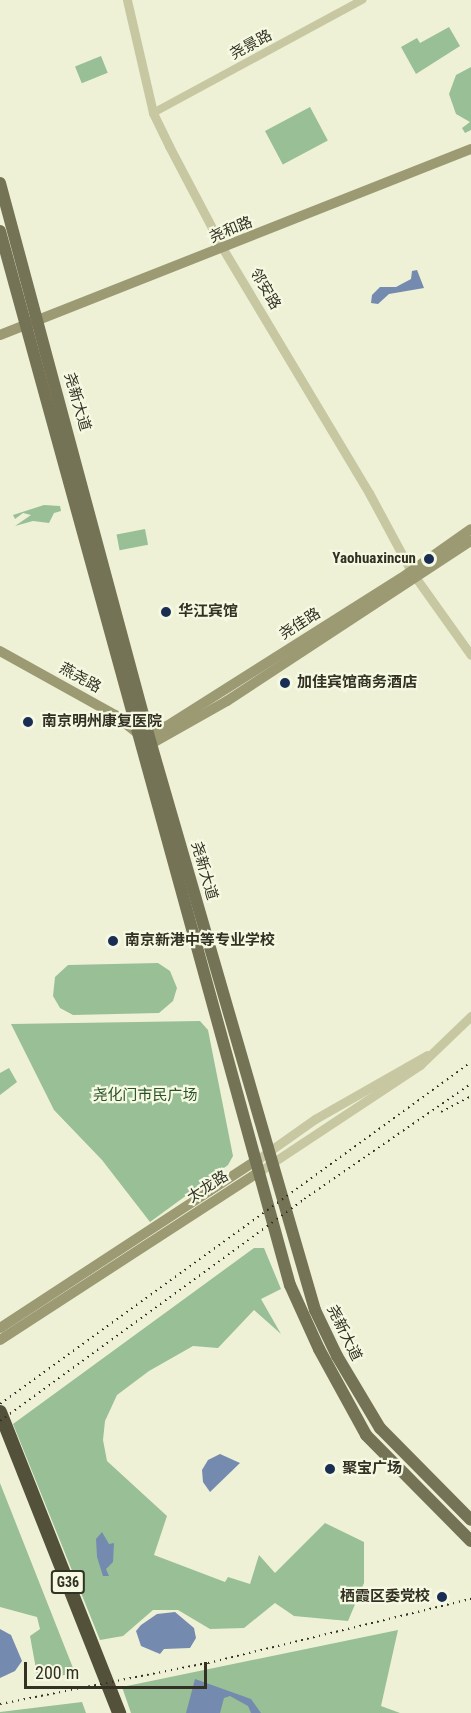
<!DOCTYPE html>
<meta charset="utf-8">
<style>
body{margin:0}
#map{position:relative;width:471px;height:1713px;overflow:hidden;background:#eef1d6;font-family:"Roboto Condensed","Noto Sans SC",sans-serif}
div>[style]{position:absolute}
.green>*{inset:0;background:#99bf96;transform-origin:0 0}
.water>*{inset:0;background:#748aae}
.minor>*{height:8px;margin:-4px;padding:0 4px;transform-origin:4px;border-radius:4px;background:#c7c8a2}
.tertiary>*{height:9px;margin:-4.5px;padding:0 4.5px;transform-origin:4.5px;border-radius:4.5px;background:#c7c8a2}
.secondary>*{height:10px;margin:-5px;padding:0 5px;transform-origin:5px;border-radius:5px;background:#9c9a73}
.primary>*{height:12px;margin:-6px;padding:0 6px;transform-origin:6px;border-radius:6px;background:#757355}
.motorway>*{height:14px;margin:-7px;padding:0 7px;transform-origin:7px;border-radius:7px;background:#54513b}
.rail>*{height:1.5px;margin-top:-0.75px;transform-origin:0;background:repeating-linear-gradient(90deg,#333124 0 1.5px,transparent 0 6px)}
.dots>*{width:16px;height:16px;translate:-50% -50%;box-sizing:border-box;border:3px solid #f6f9e2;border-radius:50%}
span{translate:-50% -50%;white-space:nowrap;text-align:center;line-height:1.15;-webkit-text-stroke:4.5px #f6f9e2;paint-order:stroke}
.shield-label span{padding:2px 4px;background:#f6f9e2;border:2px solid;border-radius:4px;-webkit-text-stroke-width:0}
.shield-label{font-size:14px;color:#333124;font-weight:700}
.street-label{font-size:15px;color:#333124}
.poi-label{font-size:15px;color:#333124;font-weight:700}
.right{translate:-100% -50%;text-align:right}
.left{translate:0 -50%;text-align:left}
.park-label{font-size:15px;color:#2a5128}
.scale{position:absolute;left:24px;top:1662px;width:183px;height:27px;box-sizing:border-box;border:3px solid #333124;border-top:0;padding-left:8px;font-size:18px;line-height:21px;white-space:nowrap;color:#333124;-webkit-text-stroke:4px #f6f9e2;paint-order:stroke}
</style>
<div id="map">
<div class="green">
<div style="clip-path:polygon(449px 27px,460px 46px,416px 74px,401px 47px,417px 38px,420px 43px)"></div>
<div style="left:101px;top:56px;width:18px;height:28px;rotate:68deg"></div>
<div style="clip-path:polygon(471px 67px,471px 130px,465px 133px,462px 128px,470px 122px,456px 114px,449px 94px,456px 75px)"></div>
<div style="left:310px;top:107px;width:38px;height:51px;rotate:62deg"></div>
<div style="clip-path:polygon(44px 505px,60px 506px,61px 511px,54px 513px,49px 523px,33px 521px,15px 526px,31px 515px,23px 513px,15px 519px,13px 515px)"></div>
<div style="left:145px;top:529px;width:16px;height:29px;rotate:79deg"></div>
<div style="clip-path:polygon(158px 963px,170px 971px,177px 988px,173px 1001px,159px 1013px,73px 1015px,60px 1008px,53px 996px,55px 977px,68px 965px)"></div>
<div style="clip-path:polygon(200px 1021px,208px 1030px,233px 1156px,228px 1165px,150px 1222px,102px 1160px,54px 1110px,11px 1024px)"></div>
<div style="clip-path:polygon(9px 1068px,17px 1082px,0 1095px,0 1073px)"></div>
<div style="clip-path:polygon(254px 1248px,264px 1248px,281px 1289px,261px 1299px,281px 1334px,254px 1310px,218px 1348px,193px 1346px,149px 1371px,117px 1395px,105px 1421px,103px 1440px,107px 1461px,167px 1516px,154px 1555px,225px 1582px,228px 1577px,250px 1584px,259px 1555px,275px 1573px,325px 1523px,364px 1542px,364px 1583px,348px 1621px,294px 1616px,275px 1603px,244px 1628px,210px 1629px,178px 1610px,153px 1610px,123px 1636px,100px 1640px,13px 1424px)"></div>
<div style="clip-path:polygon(0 1483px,75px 1673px,38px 1680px,30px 1636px,40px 1629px,37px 1617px,0 1607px)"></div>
<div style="clip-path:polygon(398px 1630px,381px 1706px,400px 1713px,131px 1713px,122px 1687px)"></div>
<div style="clip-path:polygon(82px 1702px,86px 1713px,0 1713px,0 1712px)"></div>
</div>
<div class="water">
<div style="clip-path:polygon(417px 270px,424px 288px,389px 294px,378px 304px,371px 303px,372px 295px,380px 287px,396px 287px,411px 279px,412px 271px)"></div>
<div style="clip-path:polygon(220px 1454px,240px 1463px,210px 1492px,203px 1482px,202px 1470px,208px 1460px)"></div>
<div style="clip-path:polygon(102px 1532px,109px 1544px,114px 1543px,113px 1562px,106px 1569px,109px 1576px,103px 1576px,97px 1557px,96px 1539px)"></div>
<div style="clip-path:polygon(175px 1612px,194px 1628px,196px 1638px,190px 1648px,164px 1649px,160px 1654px,141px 1646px,136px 1631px,141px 1625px,157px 1614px)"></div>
<div style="clip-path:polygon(0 1629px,11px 1635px,22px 1661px,15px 1671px,0 1678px)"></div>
<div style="clip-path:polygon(195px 1679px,251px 1699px,261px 1713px,251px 1713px,248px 1706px,230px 1696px,224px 1698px,220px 1713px,186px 1713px)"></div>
</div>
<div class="minor">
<div style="left:153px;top:113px;width:238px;rotate:-28.4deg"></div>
</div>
<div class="tertiary">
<div style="left:127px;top:0;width:116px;rotate:77deg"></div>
<div style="left:153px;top:113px;width:37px;rotate:64deg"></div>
<div style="left:169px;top:146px;width:116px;rotate:62.3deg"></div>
<div style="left:223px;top:249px;width:284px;rotate:59.1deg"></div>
<div style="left:369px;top:493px;width:89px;rotate:61.7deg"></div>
<div style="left:411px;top:571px;width:103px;rotate:54.5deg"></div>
<div style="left:254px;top:1162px;width:75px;rotate:-35.2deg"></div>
<div style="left:315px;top:1119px;width:129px;rotate:-29.7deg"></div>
<div style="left:257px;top:1173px;width:196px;rotate:-33.5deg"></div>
<div style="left:420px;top:1065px;width:71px;rotate:-43.9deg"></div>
</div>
<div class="secondary">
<div style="left:0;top:335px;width:506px;rotate:-21.55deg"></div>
<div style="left:0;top:651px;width:132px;rotate:29.1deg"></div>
<div style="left:115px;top:715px;width:46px;rotate:38.9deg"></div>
<div style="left:151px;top:744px;width:87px;rotate:-29.5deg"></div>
<div style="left:227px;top:701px;width:292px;rotate:-33.3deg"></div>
<div style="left:142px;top:737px;width:27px;rotate:-24deg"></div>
<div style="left:167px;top:726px;width:284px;rotate:-32.3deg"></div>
<div style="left:407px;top:574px;width:78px;rotate:-35.1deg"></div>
<div style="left:0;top:1328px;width:303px;rotate:-33.2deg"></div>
<div style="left:0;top:1340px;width:306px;rotate:-33deg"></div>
</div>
<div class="primary">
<div style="left:0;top:183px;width:581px;rotate:74.94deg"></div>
<div style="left:151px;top:744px;width:589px;rotate:73.84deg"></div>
<div style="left:315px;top:1310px;width:51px;rotate:64.4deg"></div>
<div style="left:337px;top:1356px;width:84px;rotate:59.2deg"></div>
<div style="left:380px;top:1428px;width:129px;rotate:45.3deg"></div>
<div style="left:0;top:231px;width:1093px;rotate:74.62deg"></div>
<div style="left:290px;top:1285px;width:70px;rotate:65.6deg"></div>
<div style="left:319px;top:1349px;width:98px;rotate:61.3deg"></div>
<div style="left:366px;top:1435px;width:149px;rotate:45.3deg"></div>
</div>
<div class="motorway">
<div style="left:0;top:1412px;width:324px;rotate:68.4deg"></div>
</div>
<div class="rail">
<div style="left:441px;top:1112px;width:34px;rotate:-28deg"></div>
<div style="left:0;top:1404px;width:582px;rotate:-35.98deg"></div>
<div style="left:0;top:1421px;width:376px;rotate:-36.1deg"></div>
<div style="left:304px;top:1199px;width:203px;rotate:-34.6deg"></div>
<div style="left:0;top:1704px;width:212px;rotate:-11.2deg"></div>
<div style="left:208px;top:1663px;width:271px;rotate:-13.7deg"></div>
</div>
<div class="dots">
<div style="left:429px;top:559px;background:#1a2e54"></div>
<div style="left:166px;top:612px;background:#1a2e54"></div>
<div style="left:285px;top:683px;background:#1a2e54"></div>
<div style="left:28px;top:722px;background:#1a2e54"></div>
<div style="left:113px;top:941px;background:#1a2e54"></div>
<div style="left:330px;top:1469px;background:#1a2e54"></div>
<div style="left:442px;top:1597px;background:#1a2e54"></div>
</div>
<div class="shield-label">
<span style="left:68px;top:1582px">G36</span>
</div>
<div class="street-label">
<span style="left:251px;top:45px;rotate:-28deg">尧景路</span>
<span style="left:231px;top:230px;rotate:-22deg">尧和路</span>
<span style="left:265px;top:289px;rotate:59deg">邻安路</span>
<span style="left:77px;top:402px;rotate:74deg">尧新大道</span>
<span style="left:300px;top:624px;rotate:-32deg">尧佳路</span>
<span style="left:80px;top:678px;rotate:29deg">燕尧路</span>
<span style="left:204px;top:871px;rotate:74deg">尧新大道</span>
<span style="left:208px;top:1187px;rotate:-33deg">太龙路</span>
<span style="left:344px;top:1333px;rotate:64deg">尧新大道</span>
</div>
<div class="poi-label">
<span class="right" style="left:416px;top:559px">Yaohuaxincun</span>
<span class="left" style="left:178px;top:612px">华江宾馆</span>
<span class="left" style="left:297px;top:683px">加佳宾馆商务酒店</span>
<span class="left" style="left:42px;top:722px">南京明州康复医院</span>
<span class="left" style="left:125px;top:941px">南京新港中等专业学校</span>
<span class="left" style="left:342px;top:1469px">聚宝广场</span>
<span class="right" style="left:430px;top:1597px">栖霞区委党校</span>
</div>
<div class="park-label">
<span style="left:145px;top:1096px">尧化门市民广场</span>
</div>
<div class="scale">200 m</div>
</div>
